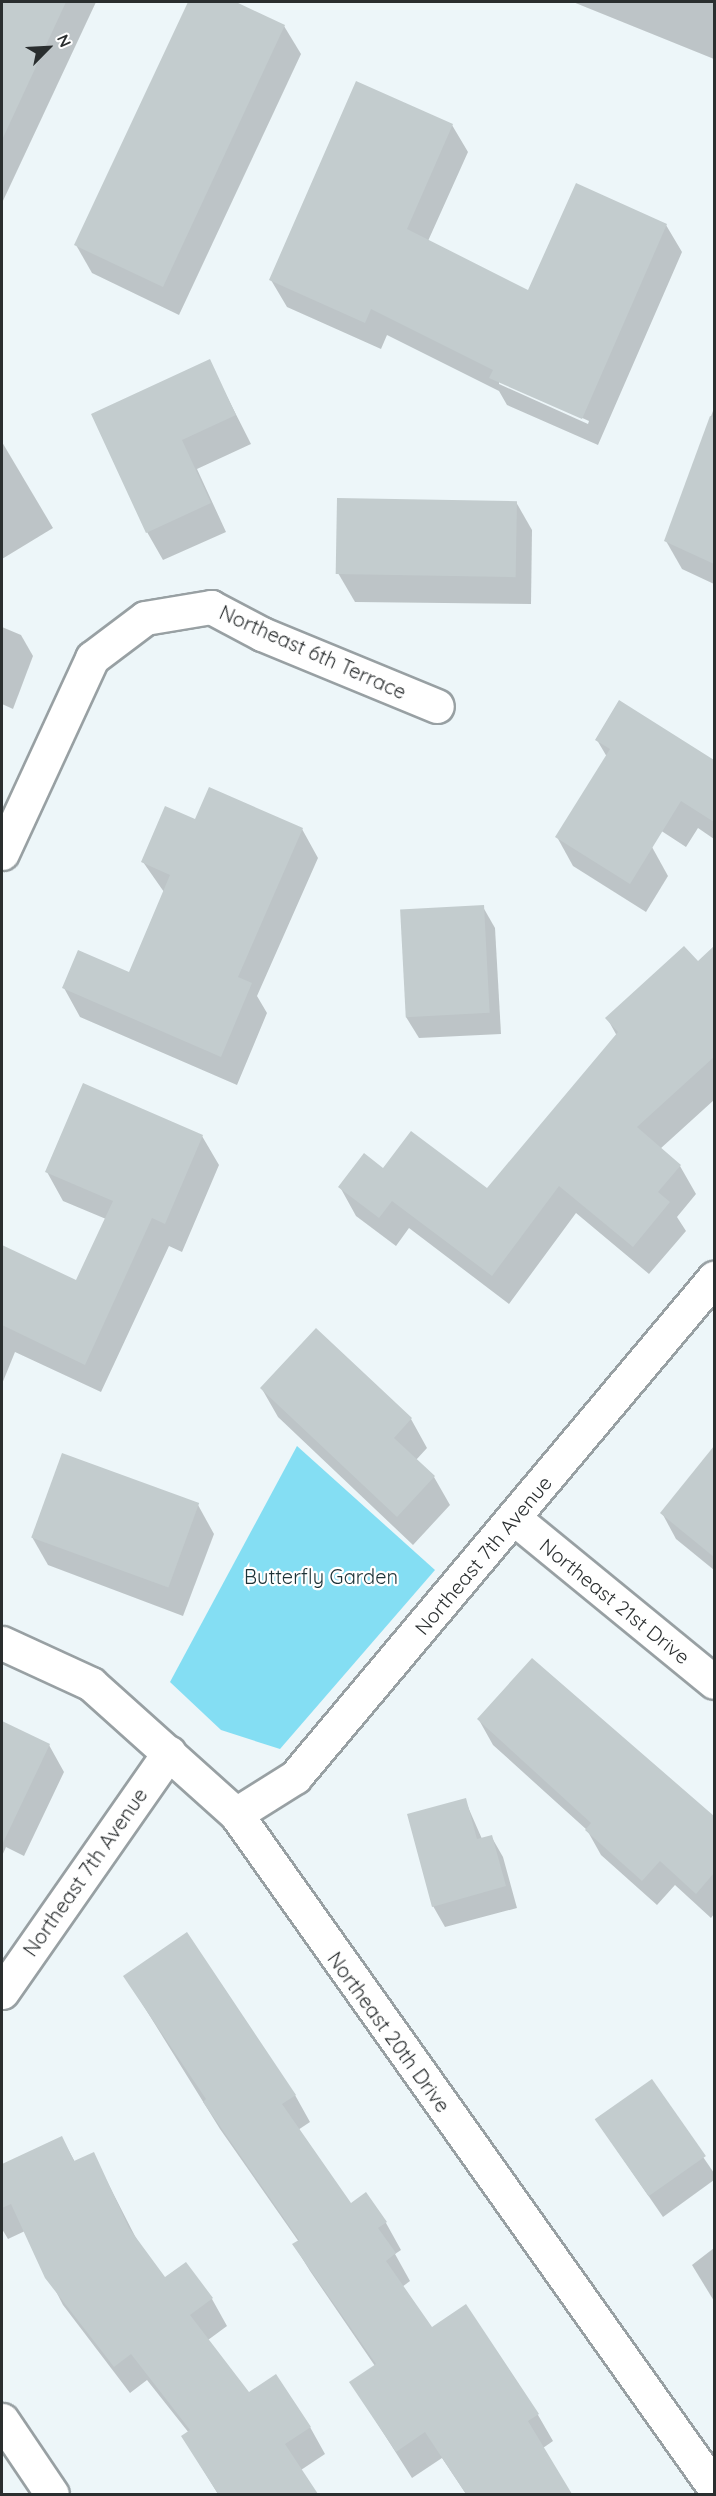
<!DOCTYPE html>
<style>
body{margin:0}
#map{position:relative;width:716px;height:2496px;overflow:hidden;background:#edf6f9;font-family:Quicksand,sans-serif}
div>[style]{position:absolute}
.green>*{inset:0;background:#84def3}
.shadow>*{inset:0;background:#0003}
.building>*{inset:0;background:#c3ccce;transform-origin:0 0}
.roads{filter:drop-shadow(2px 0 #98a0a3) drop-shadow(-2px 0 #98a0a3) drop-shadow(0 2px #98a0a3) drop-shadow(0 -2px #98a0a3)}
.minor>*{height:33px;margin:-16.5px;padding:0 16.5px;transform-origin:16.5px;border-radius:16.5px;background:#fff}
span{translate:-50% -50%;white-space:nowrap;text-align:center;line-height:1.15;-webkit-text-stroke:4.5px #fff;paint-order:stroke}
.street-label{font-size:20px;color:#2a2e2f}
.park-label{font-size:20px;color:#1c3237}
.frame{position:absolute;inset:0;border:3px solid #2a2e2f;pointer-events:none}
.north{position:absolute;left:18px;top:18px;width:60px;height:60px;-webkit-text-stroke:4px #fff;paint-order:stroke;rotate:66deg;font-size:16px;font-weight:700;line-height:24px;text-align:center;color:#2a2e2f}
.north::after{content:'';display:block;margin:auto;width:21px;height:27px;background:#2a2e2f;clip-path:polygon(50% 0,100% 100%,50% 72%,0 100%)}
</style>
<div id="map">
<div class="green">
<div style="clip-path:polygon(297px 1446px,435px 1570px,280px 1749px,221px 1730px,170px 1682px)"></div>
</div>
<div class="shadow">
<div style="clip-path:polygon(2px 2px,96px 2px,2px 203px)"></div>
<div style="clip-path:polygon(190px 2px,233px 2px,284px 26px,301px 54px,179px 315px,92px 273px,76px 245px)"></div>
<div style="clip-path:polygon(573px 2px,714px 2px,714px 59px)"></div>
<div style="clip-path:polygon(evenodd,452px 125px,468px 152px,428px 241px,529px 292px,666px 225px,682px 252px,598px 445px,507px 405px,499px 391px,387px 335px,381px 349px,287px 307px,271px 280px,452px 125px,499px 381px,589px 421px,588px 424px,499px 384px,499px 381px)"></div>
<div style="clip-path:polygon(209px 361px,251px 444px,197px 469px,226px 532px,163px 560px,147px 532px)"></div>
<div style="clip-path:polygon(714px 408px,714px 584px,682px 569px,666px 541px)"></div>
<div style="clip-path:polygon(2px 442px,53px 528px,2px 559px)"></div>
<div style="clip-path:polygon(516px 502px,532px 530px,531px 604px,355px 602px,338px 573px)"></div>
<div style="clip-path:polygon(2px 627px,21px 635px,33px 656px,13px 709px,2px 704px)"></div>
<div style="clip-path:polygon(620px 702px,714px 761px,714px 839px,698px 828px,686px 847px,614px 800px,607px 757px,597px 740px)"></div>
<div style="clip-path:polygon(196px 821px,302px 829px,318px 858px,257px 996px,267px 1013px,237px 1085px,80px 1017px,64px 988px,130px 974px,164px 892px,143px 862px)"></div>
<div style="clip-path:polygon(557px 837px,652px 847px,668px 876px,646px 912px,573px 866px)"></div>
<div style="clip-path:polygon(483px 907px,495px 928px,501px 1034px,419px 1038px,406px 1017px)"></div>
<div style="clip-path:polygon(714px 948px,714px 1100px,660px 1149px,680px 1166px,696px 1194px,677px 1217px,686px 1231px,649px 1274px,576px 1213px,509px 1304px,409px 1228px,396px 1246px,356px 1216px,340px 1187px,384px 1170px,487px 1190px,617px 1036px,607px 1018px,698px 963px)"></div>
<div style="clip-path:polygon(202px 1136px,219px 1165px,182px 1252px,169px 1246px,101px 1392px,15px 1352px,2px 1384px,2px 1247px,77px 1282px,106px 1219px,63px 1201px,47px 1172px)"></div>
<div style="clip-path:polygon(262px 1389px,411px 1419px,427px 1448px,416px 1460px,434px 1477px,450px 1505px,413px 1545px,278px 1417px)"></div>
<div style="clip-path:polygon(714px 1449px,714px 1570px,676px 1539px,662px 1513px)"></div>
<div style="clip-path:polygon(198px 1505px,214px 1534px,183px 1616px,48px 1565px,32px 1537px)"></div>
<div style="clip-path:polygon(532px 1660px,714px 1819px,714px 1914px,711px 1918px,675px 1885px,657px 1905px,601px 1855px,587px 1830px,493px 1745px,479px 1720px)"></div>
<div style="clip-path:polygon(2px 1722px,49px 1745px,64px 1772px,24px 1856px,6px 1847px,2px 1856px)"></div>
<div style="clip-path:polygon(465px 1800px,482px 1839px,491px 1836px,503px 1857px,517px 1908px,445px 1927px,433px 1906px)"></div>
<div style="clip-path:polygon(125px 1976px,295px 2095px,310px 2122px,298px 2130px,350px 2205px,386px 2223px,401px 2250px,395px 2254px,410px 2281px,402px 2287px,431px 2329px,538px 2415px,553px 2441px,543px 2448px,570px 2494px,466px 2494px,442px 2458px,412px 2478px,351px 2382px,375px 2366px,310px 2271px,294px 2245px,299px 2242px,220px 2129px)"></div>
<div style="clip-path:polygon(652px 2082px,714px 2173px,714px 2180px,663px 2217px,597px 2121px)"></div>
<div style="clip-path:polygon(62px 2138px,75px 2162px,93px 2154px,137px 2240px,165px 2279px,212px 2299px,227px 2326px,208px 2340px,249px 2394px,310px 2427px,325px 2454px,301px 2470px,317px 2494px,218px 2494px,183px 2437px,189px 2433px,147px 2380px,130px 2393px,63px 2305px,25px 2231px,8px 2239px,2px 2229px,2px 2166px)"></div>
<div style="clip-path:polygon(714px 2248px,714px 2301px,692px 2265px)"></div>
</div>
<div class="building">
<div style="clip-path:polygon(2px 2px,66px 2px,2px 140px)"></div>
<div style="clip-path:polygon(188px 2px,236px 2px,285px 25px,163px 287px,74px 245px)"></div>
<div style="clip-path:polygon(356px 81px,453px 124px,407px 229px,528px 290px,576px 183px,667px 224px,582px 419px,489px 378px,493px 370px,371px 309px,365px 323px,269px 280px)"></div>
<div style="clip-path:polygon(210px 359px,236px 415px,182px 440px,211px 503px,146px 533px,91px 414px)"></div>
<div style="clip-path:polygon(710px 416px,714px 417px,714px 564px,664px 541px)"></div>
<div style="left:337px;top:498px;width:180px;height:76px;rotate:1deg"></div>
<div style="clip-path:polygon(619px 700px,714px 760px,714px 822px,681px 801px,630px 884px,555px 837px,610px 749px,595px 740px)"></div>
<div style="clip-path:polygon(209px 787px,303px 828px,238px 977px,252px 983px,221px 1057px,62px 988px,78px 950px,129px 972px,170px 875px,141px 862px,165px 806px,195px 819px)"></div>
<div style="left:484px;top:905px;width:108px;height:84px;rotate:87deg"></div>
<div style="clip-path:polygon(684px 946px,698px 961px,714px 946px,714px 1057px,637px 1127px,681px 1165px,658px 1192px,670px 1202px,633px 1247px,559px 1186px,492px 1276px,392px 1201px,379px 1218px,338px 1187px,364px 1153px,383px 1168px,411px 1131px,487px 1188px,618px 1032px,605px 1018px)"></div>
<div style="clip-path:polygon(83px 1083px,203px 1135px,165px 1224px,152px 1218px,85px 1365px,2px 1325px,2px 1245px,76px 1280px,113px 1201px,45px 1172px)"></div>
<div style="clip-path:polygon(316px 1328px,412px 1418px,394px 1438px,435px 1476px,397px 1517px,260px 1388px)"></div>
<div style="clip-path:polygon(714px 1446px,714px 1557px,660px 1513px)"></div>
<div style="left:62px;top:1453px;width:146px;height:90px;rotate:20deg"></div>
<div style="clip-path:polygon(532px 1658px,714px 1816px,714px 1873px,696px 1894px,660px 1861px,642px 1881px,585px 1830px,591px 1823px,477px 1719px)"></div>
<div style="clip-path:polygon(2px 1721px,50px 1744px,2px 1845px)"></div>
<div style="clip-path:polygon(466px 1798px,477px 1839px,492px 1835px,506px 1886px,432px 1907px,407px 1814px)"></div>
<div style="clip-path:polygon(187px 1932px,296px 2095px,282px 2104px,351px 2203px,366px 2192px,387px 2222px,378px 2228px,396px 2253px,386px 2261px,432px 2327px,466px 2304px,539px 2414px,528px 2421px,572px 2494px,466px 2494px,425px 2432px,396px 2452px,349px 2382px,376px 2364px,292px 2244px,299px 2240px,203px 2102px,206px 2099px,123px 1976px)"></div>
<div style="left:652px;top:2079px;width:94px;height:70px;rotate:55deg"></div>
<div style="clip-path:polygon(62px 2136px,74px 2161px,94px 2152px,129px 2228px,165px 2277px,186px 2262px,213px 2298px,190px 2315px,249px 2392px,276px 2374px,311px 2427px,285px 2444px,318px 2494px,218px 2494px,181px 2436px,190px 2430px,131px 2354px,114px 2367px,45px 2278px,11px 2204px,2px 2208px,2px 2164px)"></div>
</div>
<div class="roads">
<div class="minor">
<div style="left:2px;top:853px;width:215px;rotate:-65.2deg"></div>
<div style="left:92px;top:658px;width:66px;rotate:-37deg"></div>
<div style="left:145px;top:618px;width:67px;rotate:-9.5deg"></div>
<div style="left:211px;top:607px;width:58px;rotate:27.9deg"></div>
<div style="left:262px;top:634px;width:189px;rotate:22.4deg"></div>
<div style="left:515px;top:1519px;width:257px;rotate:39.3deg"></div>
<div style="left:2px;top:1643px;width:98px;rotate:24.7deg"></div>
<div style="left:91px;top:1684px;width:195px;rotate:41.9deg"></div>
<div style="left:236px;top:1814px;width:825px;rotate:54.62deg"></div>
<div style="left:236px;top:1814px;width:70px;rotate:-32.1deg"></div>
<div style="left:295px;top:1777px;width:652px;rotate:-49.98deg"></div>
<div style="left:2px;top:1992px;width:292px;rotate:-55.1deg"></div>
<div style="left:2px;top:2420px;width:89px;rotate:56deg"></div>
</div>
</div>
<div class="street-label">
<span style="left:313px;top:652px;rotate:24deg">Northeast 6th Terrace</span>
<span style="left:483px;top:1555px;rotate:-50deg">Northeast 7th Avenue</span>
<span style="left:615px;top:1601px;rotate:39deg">Northeast 21st Drive</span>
<span style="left:85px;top:1872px;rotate:-55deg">Northeast 7th Avenue</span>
<span style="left:389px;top:2032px;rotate:54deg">Northeast 20th Drive</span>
</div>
<div class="park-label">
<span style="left:321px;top:1576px">Butterfly Garden</span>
</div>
<div class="frame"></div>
<div class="north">N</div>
</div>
